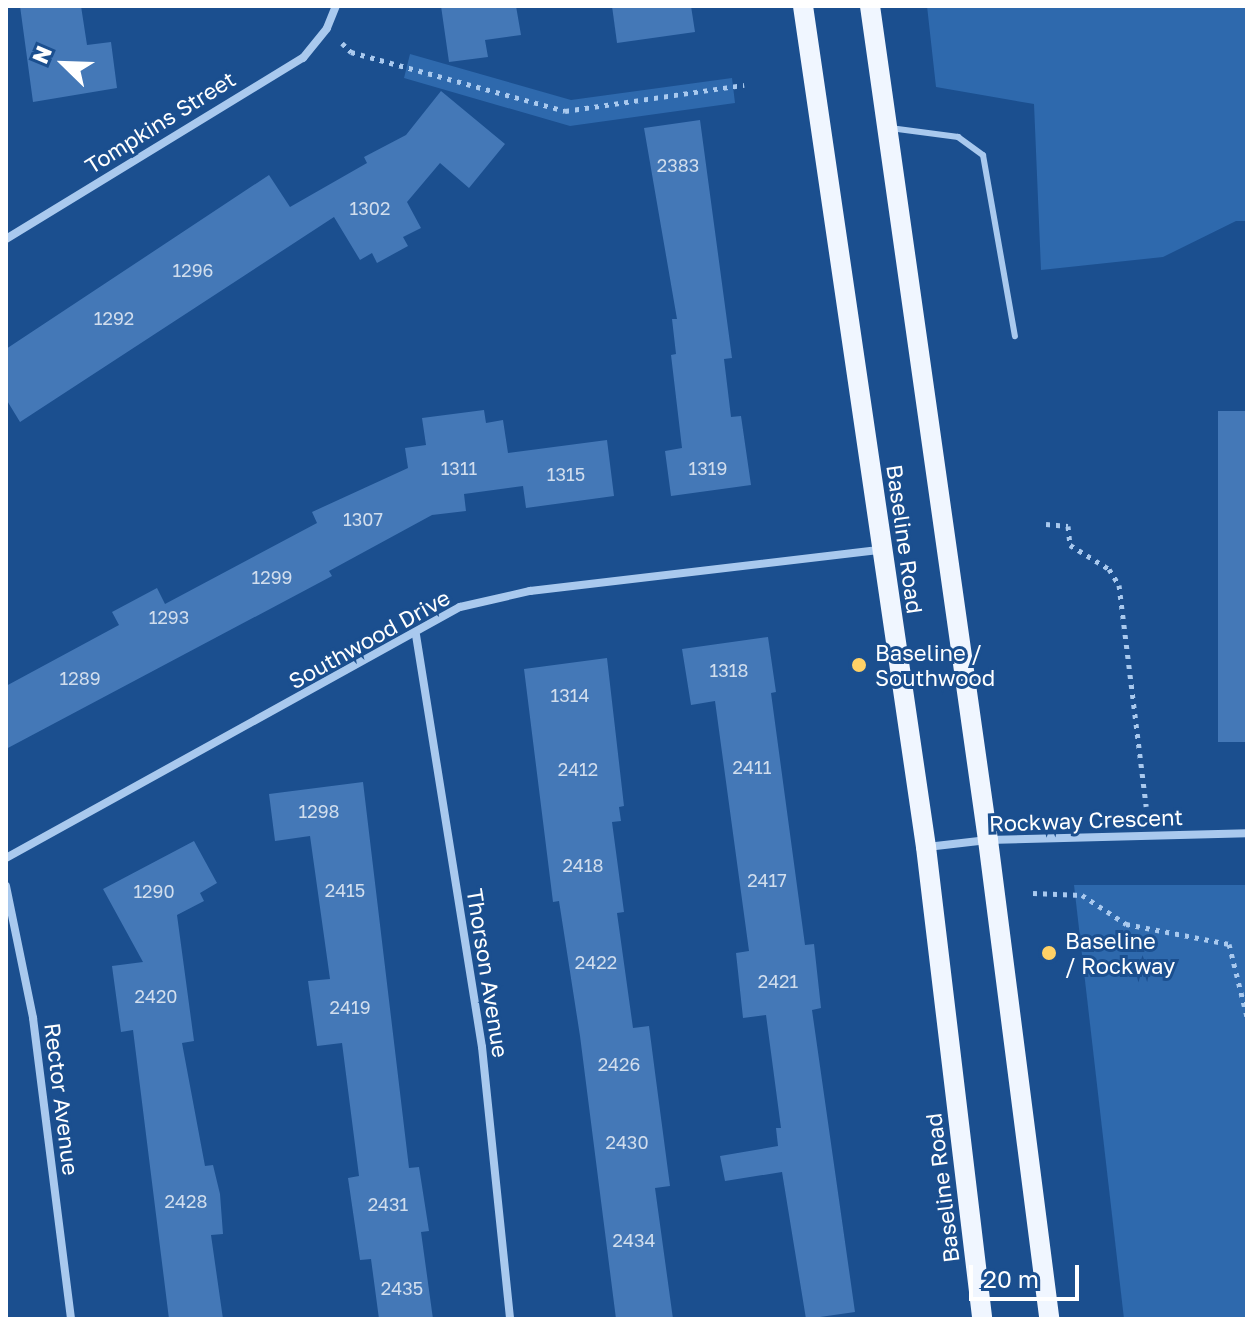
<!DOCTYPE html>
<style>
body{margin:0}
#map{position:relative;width:1253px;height:1325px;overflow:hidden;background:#1b4f8f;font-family:"Golos Text",sans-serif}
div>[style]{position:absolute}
.green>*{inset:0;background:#2e69ad}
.building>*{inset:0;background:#4478b7;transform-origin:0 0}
.path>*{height:5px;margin-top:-2.5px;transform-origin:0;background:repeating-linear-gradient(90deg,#a9c9ee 0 4px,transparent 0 10px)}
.service>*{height:6px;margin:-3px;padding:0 3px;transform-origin:3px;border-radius:3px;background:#a9c9ee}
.minor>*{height:8px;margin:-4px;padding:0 4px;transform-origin:4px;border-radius:4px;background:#a9c9ee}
.primary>*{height:20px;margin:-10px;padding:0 10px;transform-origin:10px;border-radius:10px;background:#f0f6ff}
.dots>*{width:22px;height:22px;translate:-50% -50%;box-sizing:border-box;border:4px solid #1b4f8f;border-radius:50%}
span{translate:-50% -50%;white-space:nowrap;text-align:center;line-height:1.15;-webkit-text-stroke:6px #1b4f8f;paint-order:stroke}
.number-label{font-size:18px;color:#d0dded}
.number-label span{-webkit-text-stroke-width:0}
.street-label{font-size:22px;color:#fff}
.poi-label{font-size:22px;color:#fff}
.left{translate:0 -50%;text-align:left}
.frame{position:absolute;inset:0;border:8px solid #fff;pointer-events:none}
.north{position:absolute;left:24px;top:24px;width:80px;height:80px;-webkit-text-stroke:6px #1b4f8f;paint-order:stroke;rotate:293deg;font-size:22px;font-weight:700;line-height:32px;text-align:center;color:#fff}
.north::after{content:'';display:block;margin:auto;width:28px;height:36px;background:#fff;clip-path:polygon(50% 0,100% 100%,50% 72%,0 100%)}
.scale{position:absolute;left:969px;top:1265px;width:110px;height:36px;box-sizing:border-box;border:4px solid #fff;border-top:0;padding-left:10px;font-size:24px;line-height:28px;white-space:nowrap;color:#fff;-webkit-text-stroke:6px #1b4f8f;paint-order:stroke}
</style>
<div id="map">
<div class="green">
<div style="clip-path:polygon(927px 6px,1247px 6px,1247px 221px,1236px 221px,1163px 257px,1041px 270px,1034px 104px,936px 87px)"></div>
<div style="clip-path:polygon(410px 54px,571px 100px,732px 78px,735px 103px,570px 126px,404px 78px)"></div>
<div style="clip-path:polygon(1074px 885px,1247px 885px,1247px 1319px,1124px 1319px)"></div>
</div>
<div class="building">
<div style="clip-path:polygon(20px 6px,81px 6px,87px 45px,111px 42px,117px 88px,33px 102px)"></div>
<div style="clip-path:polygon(441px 6px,516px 6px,521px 35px,485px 40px,488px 57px,449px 62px)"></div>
<div style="clip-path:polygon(612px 6px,691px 6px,695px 32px,617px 43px)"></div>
<div style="clip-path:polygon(441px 91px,505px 144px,469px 188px,440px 163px,407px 202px,421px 228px,403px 237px,408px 246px,377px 263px,372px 253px,360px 260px,334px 217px,20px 422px,6px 399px,6px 349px,269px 175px,290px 207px,367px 163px,364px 157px,406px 135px)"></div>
<div style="clip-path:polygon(700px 120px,732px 358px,724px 359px,731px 417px,741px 416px,751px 485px,671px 496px,665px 451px,682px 448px,671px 355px,676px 354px,672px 319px,677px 319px,644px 128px)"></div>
<div style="clip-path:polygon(484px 410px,486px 423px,503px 420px,508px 453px,607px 440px,614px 496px,526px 508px,523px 486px,464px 494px,466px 511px,432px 515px,329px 571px,332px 576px,6px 749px,6px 686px,119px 625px,112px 612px,157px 588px,165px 604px,317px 523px,312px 512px,408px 468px,405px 448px,426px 445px,422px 418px)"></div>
<div style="left:1218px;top:411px;width:29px;height:331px"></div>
<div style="clip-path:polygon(768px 637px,776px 692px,771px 693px,805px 945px,814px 944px,821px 1008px,812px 1010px,855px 1312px,806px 1319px,782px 1172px,725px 1181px,720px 1156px,778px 1146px,776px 1128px,781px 1128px,766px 1015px,743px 1018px,736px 953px,749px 951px,715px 701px,691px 705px,682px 649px)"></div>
<div style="clip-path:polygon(607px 658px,624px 806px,619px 807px,621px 821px,612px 822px,624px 912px,617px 913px,633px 1028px,649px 1026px,656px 1080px,670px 1186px,655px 1188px,673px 1319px,616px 1319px,580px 1036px,559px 901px,553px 902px,524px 669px)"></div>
<div style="clip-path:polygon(363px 782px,409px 1168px,419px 1167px,429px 1231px,421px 1232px,433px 1319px,379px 1319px,371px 1259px,360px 1260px,348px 1178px,359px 1176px,342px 1043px,317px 1046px,308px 981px,330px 979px,310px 836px,275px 841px,269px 794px)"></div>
<div style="clip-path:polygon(194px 841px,217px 883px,200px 893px,204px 901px,177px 915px,194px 1041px,182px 1043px,205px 1166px,213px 1165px,220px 1194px,223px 1234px,211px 1235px,223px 1319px,169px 1319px,133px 1030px,121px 1032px,112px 966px,143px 962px,103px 889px)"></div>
</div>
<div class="path">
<div style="left:342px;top:43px;width:13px;rotate:45deg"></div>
<div style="left:351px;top:52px;width:222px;rotate:15.4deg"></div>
<div style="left:565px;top:111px;width:181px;rotate:-8.3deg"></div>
<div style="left:1046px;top:524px;width:22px;rotate:5deg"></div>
<div style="left:1068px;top:526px;width:19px;rotate:84deg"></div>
<div style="left:1070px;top:545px;width:46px;rotate:31.6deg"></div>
<div style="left:1109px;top:569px;width:19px;rotate:58deg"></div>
<div style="left:1119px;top:585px;width:223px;rotate:83deg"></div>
<div style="left:1033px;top:893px;width:49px;rotate:2.3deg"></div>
<div style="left:1082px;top:895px;width:53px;rotate:33.4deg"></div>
<div style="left:1126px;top:924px;width:105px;rotate:11deg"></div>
<div style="left:1229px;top:944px;width:75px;rotate:76.1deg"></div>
</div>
<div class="service">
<div style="left:890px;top:128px;width:69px;rotate:7.5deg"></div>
<div style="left:958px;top:137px;width:31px;rotate:36deg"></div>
<div style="left:983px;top:155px;width:184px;rotate:80deg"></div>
</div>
<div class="minor">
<div style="left:6px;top:239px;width:348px;rotate:-31.4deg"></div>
<div style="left:303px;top:58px;width:38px;rotate:-51deg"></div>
<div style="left:327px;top:28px;width:24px;rotate:-68deg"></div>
<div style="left:416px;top:635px;width:417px;rotate:80.9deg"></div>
<div style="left:482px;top:1047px;width:273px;rotate:84.1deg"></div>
<div style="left:927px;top:847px;width:61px;rotate:-6.5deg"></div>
<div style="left:988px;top:840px;width:259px;rotate:-1.5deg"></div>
<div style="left:6px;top:858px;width:519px;rotate:-28.94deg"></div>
<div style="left:460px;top:607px;width:72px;rotate:-12.9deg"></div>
<div style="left:530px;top:591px;width:353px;rotate:-6.7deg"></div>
<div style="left:6px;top:886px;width:135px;rotate:78.4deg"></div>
<div style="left:33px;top:1018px;width:303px;rotate:82.8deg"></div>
</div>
<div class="primary">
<div style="left:803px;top:6px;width:850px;rotate:81.68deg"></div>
<div style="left:926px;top:847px;width:475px;rotate:83.2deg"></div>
<div style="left:870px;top:6px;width:842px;rotate:81.95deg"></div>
<div style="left:988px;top:840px;width:483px;rotate:82.7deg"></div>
</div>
<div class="dots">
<div style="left:859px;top:665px;background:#ffd166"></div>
<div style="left:1049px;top:953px;background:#ffd166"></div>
</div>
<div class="number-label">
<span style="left:678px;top:165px">2383</span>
<span style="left:370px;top:208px">1302</span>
<span style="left:193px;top:270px">1296</span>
<span style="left:114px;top:318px">1292</span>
<span style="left:459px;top:468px">1311</span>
<span style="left:708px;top:468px">1319</span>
<span style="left:566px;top:474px">1315</span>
<span style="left:363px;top:519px">1307</span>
<span style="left:272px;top:577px">1299</span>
<span style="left:169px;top:617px">1293</span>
<span style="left:729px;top:670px">1318</span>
<span style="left:80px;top:678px">1289</span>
<span style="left:570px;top:695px">1314</span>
<span style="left:752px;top:767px">2411</span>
<span style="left:578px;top:769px">2412</span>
<span style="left:319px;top:811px">1298</span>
<span style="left:583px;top:865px">2418</span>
<span style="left:767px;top:880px">2417</span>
<span style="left:345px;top:890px">2415</span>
<span style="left:154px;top:891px">1290</span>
<span style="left:596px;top:962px">2422</span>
<span style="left:778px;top:981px">2421</span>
<span style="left:156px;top:996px">2420</span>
<span style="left:350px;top:1007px">2419</span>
<span style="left:619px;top:1064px">2426</span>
<span style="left:627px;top:1142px">2430</span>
<span style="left:186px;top:1201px">2428</span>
<span style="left:388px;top:1204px">2431</span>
<span style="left:634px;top:1240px">2434</span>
<span style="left:402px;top:1288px">2435</span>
</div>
<div class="street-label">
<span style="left:160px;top:122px;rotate:-32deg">Tompkins Street</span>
<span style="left:905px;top:539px;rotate:82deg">Baseline Road</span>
<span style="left:369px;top:639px;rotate:-29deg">Southwood Drive</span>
<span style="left:1086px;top:820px;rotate:-2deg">Rockway Crescent</span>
<span style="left:488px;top:973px;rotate:81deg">Thorson Avenue</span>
<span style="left:62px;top:1099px;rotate:83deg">Rector Avenue</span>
<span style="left:942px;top:1188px;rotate:-97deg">Baseline Road</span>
</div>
<div class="poi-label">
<span class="left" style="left:875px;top:665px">Baseline /<br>Southwood</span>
<span class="left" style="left:1065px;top:953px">Baseline<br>/ Rockway</span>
</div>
<div class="frame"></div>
<div class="north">N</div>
<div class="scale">20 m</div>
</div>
